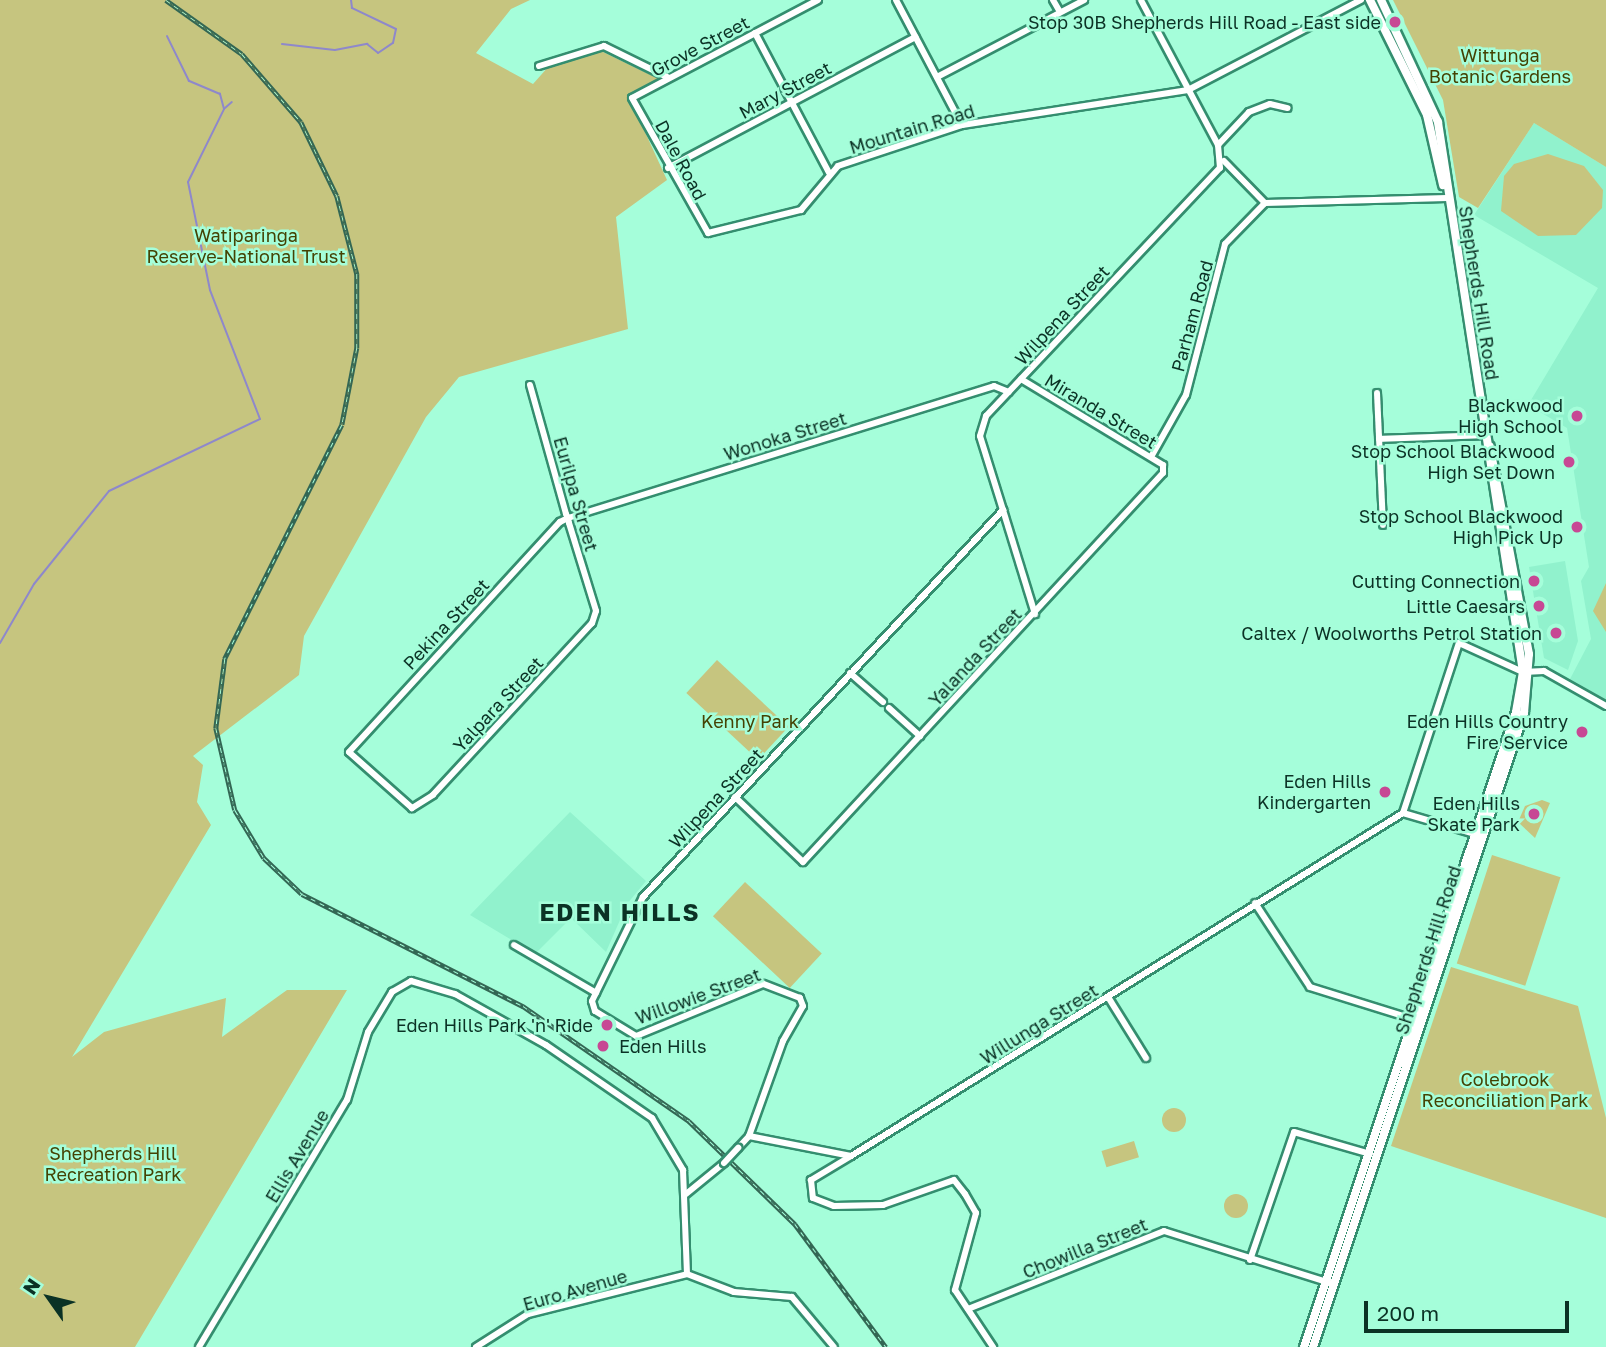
<!DOCTYPE html>
<style>
body{margin:0}
#map{position:relative;width:1606px;height:1347px;overflow:hidden;background:#a5feda;font-family:"Golos Text",sans-serif}
div>[style]{position:absolute}
.built>*{inset:0;background:#91f2cd}
.green>*{inset:0;background:#c6c57f;transform-origin:0 0}
.round{border-radius:50%}
.stream>*{height:2px;margin:-1px;padding:0 1px;transform-origin:1px;border-radius:1px;background:#8e88cb}
.roads{filter:drop-shadow(2px 0 #348e6f) drop-shadow(-2px 0 #348e6f) drop-shadow(0 2px #348e6f) drop-shadow(0 -2px #348e6f)}
.street>*{height:6px;margin:-3px;padding:0 3px;transform-origin:3px;border-radius:3px;background:#fff}
.secondary>*{height:8px;margin:-4px;padding:0 4px;transform-origin:4px;border-radius:4px;background:#fff}
.rail>*{height:4.5px;margin-top:-2.25px;transform-origin:0;background:repeating-linear-gradient(90deg,#a5feda 0 5px,#336754 0 10px);box-sizing:border-box;border-block:2px solid #336754}
.bridges{filter:drop-shadow(2px 0 #348e6f) drop-shadow(-2px 0 #348e6f) drop-shadow(0 2px #348e6f) drop-shadow(0 -2px #348e6f)}
.street-bridge>*{height:6px;margin:-3px;padding:0 3px;transform-origin:3px;border-radius:3px;background:#fff}
.dots>*{width:19px;height:19px;translate:-50% -50%;box-sizing:border-box;border:4px solid #a5feda;border-radius:50%}
span{translate:-50% -50%;white-space:nowrap;text-align:center;line-height:1.15;-webkit-text-stroke:5px #a5feda;paint-order:stroke}
.poi-label{font-size:18px;color:#0b3225}
.right{translate:-100% -50%;text-align:right}
.left{translate:0 -50%;text-align:left}
.street-label{font-size:18px;color:#0b3225}
.park-label{font-size:18px;color:#444203}
.district-label{font-size:24px;color:#0b3225;font-weight:700;letter-spacing:2px}
.north{position:absolute;left:14px;top:1263px;width:70px;height:70px;-webkit-text-stroke:5px #a5feda;paint-order:stroke;rotate:304deg;font-size:19px;font-weight:700;line-height:28px;text-align:center;color:#0b3225}
.north::after{content:'';display:block;margin:auto;width:24px;height:32px;background:#0b3225;clip-path:polygon(50% 0,100% 100%,50% 72%,0 100%)}
.scale{position:absolute;left:1364px;top:1301px;width:205px;height:32px;box-sizing:border-box;border:4px solid #0b3225;border-top:0;padding-left:9px;font-size:21px;line-height:24px;white-space:nowrap;color:#0b3225;-webkit-text-stroke:5px #a5feda;paint-order:stroke}
</style>
<div id="map">
<div class="built">
<div style="clip-path:polygon(1534px 123px,1606px 167px,1606px 700px,1570px 679px,1591px 639px,1581px 581px,1589px 567px,1567px 428px,1528px 405px,1598px 288px,1474px 215px)"></div>
<div style="clip-path:polygon(1565px 561px,1578px 641px,1568px 670px,1544px 658px,1529px 567px)"></div>
<div style="clip-path:polygon(570px 812px,646px 881px,627px 904px,606px 952px,571px 918px,535px 954px,470px 915px)"></div>
</div>
<div class="green">
<div style="clip-path:polygon(0 0,530px 0,511px 9px,476px 53px,533px 84px,549px 66px,601px 51px,659px 79px,628px 95px,667px 180px,616px 217px,628px 329px,459px 377px,426px 417px,304px 636px,299px 675px,193px 756px,203px 765px,197px 802px,211px 825px,72px 1057px,104px 1032px,226px 998px,222px 1037px,287px 990px,347px 990px,135px 1347px,0 1347px)"></div>
<div style="clip-path:polygon(1393px 0,1606px 0,1606px 167px,1534px 123px,1478px 208px,1459px 197px,1443px 100px)"></div>
<div style="clip-path:polygon(1548px 154px,1584px 166px,1603px 190px,1602px 208px,1576px 235px,1538px 236px,1501px 211px,1504px 176px,1514px 164px)"></div>
<div style="clip-path:polygon(1606px 583px,1606px 632px,1593px 611px)"></div>
<div style="left:717px;top:660px;width:98px;height:45px;rotate:43deg"></div>
<div style="clip-path:polygon(1542px 800px,1550px 803px,1535px 838px,1518px 822px,1525px 806px)"></div>
<div style="left:1492px;top:855px;width:72px;height:114px;rotate:18deg"></div>
<div style="left:745px;top:882px;width:105px;height:47px;rotate:43deg"></div>
<div style="clip-path:polygon(1451px 967px,1578px 1006px,1606px 1118px,1606px 1218px,1391px 1146px)"></div>
<div class="round" style="left:1162px;top:1108px;width:24px;height:24px"></div>
<div style="left:1134px;top:1141px;width:17px;height:34px;rotate:73deg"></div>
<div class="round" style="left:1224px;top:1194px;width:24px;height:24px"></div>
</div>
<div class="stream">
<div style="left:282px;top:44px;width:53px;rotate:6.5deg"></div>
<div style="left:335px;top:50px;width:33px;rotate:-11deg"></div>
<div style="left:367px;top:44px;width:14px;rotate:39deg"></div>
<div style="left:378px;top:53px;width:18px;rotate:-34deg"></div>
<div style="left:393px;top:43px;width:14px;rotate:-78deg"></div>
<div style="left:396px;top:29px;width:49px;rotate:-154.5deg"></div>
<div style="left:352px;top:8px;width:8px;rotate:-97deg"></div>
<div style="left:225px;top:108px;width:9px;rotate:-41deg"></div>
<div style="left:0;top:643px;width:68px;rotate:-60deg"></div>
<div style="left:34px;top:584px;width:119px;rotate:-51.1deg"></div>
<div style="left:109px;top:491px;width:167px;rotate:-25.5deg"></div>
<div style="left:260px;top:419px;width:138px;rotate:-111.2deg"></div>
<div style="left:210px;top:290px;width:110px;rotate:-101.5deg"></div>
<div style="left:188px;top:182px;width:81px;rotate:-63.7deg"></div>
<div style="left:224px;top:109px;width:16px;rotate:-105deg"></div>
<div style="left:220px;top:94px;width:34px;rotate:-157deg"></div>
<div style="left:189px;top:81px;width:50px;rotate:-116.1deg"></div>
</div>
<div class="roads">
<div class="street">
<div style="left:818px;top:0;width:210px;rotate:152.2deg"></div>
<div style="left:632px;top:98px;width:155px;rotate:60.6deg"></div>
<div style="left:708px;top:233px;width:96px;rotate:-13.9deg"></div>
<div style="left:801px;top:210px;width:57px;rotate:-49.9deg"></div>
<div style="left:838px;top:166px;width:131px;rotate:-18.3deg"></div>
<div style="left:962px;top:125px;width:229px;rotate:-8.8deg"></div>
<div style="left:1188px;top:90px;width:195px;rotate:-27.5deg"></div>
<div style="left:896px;top:0;width:141px;rotate:62.2deg"></div>
<div style="left:1053px;top:0;width:14px;rotate:60deg"></div>
<div style="left:755px;top:33px;width:158px;rotate:62.1deg"></div>
<div style="left:539px;top:66px;width:68px;rotate:-17.1deg"></div>
<div style="left:604px;top:46px;width:72px;rotate:26.2deg"></div>
<div style="left:937px;top:77px;width:166px;rotate:-27.6deg"></div>
<div style="left:1218px;top:145px;width:45px;rotate:-46.8deg"></div>
<div style="left:1249px;top:112px;width:22px;rotate:-21deg"></div>
<div style="left:1270px;top:104px;width:18px;rotate:13deg"></div>
<div style="left:1224px;top:161px;width:59px;rotate:45.7deg"></div>
<div style="left:668px;top:168px;width:280px;rotate:-27.9deg"></div>
<div style="left:530px;top:385px;width:134px;rotate:74.4deg"></div>
<div style="left:566px;top:514px;width:4px;rotate:63deg"></div>
<div style="left:568px;top:518px;width:5px;rotate:79deg"></div>
<div style="left:569px;top:523px;width:92px;rotate:72.9deg"></div>
<div style="left:596px;top:611px;width:13px;rotate:108deg"></div>
<div style="left:592px;top:623px;width:234px;rotate:132.8deg"></div>
<div style="left:433px;top:795px;width:25px;rotate:148deg"></div>
<div style="left:412px;top:808px;width:84px;rotate:-138.4deg"></div>
<div style="left:349px;top:752px;width:312px;rotate:-47.5deg"></div>
<div style="left:560px;top:522px;width:9px;rotate:-27deg"></div>
<div style="left:568px;top:518px;width:446px;rotate:-17.2deg"></div>
<div style="left:994px;top:386px;width:16px;rotate:22deg"></div>
<div style="left:1377px;top:393px;width:132px;rotate:87.4deg"></div>
<div style="left:1379px;top:439px;width:107px;rotate:-2.1deg"></div>
<div style="left:1151px;top:457px;width:71px;rotate:-60.6deg"></div>
<div style="left:1186px;top:395px;width:156px;rotate:-75.5deg"></div>
<div style="left:1225px;top:244px;width:57px;rotate:-45.7deg"></div>
<div style="left:1265px;top:203px;width:182px;rotate:-1.6deg"></div>
<div style="left:1003px;top:510px;width:109px;rotate:72.9deg"></div>
<div style="left:850px;top:673px;width:44px;rotate:41.3deg"></div>
<div style="left:889px;top:708px;width:42px;rotate:42.1deg"></div>
<div style="left:735px;top:797px;width:94px;rotate:43.7deg"></div>
<div style="left:803px;top:862px;width:530px;rotate:-47.22deg"></div>
<div style="left:1163px;top:473px;width:8px;rotate:-90deg"></div>
<div style="left:1163px;top:465px;width:166px;rotate:-148.8deg"></div>
<div style="left:1403px;top:813px;width:179px;rotate:-71.8deg"></div>
<div style="left:1459px;top:643px;width:70px;rotate:24.4deg"></div>
<div style="left:1523px;top:672px;width:21px;rotate:-3deg"></div>
<div style="left:1544px;top:671px;width:71px;rotate:29.4deg"></div>
<div style="left:1403px;top:813px;width:78px;rotate:16.3deg"></div>
<div style="left:1255px;top:903px;width:100px;rotate:56.8deg"></div>
<div style="left:1310px;top:987px;width:111px;rotate:17.3deg"></div>
<div style="left:514px;top:945px;width:95px;rotate:30.3deg"></div>
<div style="left:1108px;top:997px;width:72px;rotate:58.1deg"></div>
<div style="left:749px;top:1136px;width:101px;rotate:-70.3deg"></div>
<div style="left:783px;top:1041px;width:40px;rotate:-60.3deg"></div>
<div style="left:803px;top:1006px;width:9px;rotate:-111deg"></div>
<div style="left:800px;top:998px;width:40px;rotate:-159deg"></div>
<div style="left:763px;top:984px;width:137px;rotate:157.7deg"></div>
<div style="left:636px;top:1036px;width:48px;rotate:-148.6deg"></div>
<div style="left:595px;top:1011px;width:10px;rotate:-107deg"></div>
<div style="left:592px;top:1001px;width:116px;rotate:-63.9deg"></div>
<div style="left:643px;top:897px;width:529px;rotate:-47.07deg"></div>
<div style="left:1003px;top:510px;width:77px;rotate:-107.3deg"></div>
<div style="left:980px;top:436px;width:21px;rotate:-73deg"></div>
<div style="left:986px;top:416px;width:341px;rotate:-46.7deg"></div>
<div style="left:1220px;top:168px;width:23px;rotate:-95deg"></div>
<div style="left:1218px;top:145px;width:164px;rotate:-118deg"></div>
<div style="left:738px;top:1148px;width:16px;rotate:-47deg"></div>
<div style="left:749px;top:1136px;width:104px;rotate:11.1deg"></div>
<div style="left:851px;top:1156px;width:650px;rotate:-31.86deg"></div>
<div style="left:851px;top:1156px;width:47px;rotate:149deg"></div>
<div style="left:811px;top:1180px;width:18px;rotate:84deg"></div>
<div style="left:813px;top:1198px;width:22px;rotate:21deg"></div>
<div style="left:834px;top:1206px;width:49px;rotate:-1.2deg"></div>
<div style="left:883px;top:1205px;width:75px;rotate:-19.4deg"></div>
<div style="left:954px;top:1180px;width:18px;rotate:52deg"></div>
<div style="left:965px;top:1194px;width:22px;rotate:60deg"></div>
<div style="left:976px;top:1213px;width:80px;rotate:105.3deg"></div>
<div style="left:955px;top:1290px;width:69px;rotate:56.3deg"></div>
<div style="left:686px;top:1194px;width:49px;rotate:-39.2deg"></div>
<div style="left:1250px;top:1260px;width:135px;rotate:-71deg"></div>
<div style="left:1294px;top:1132px;width:79px;rotate:16.1deg"></div>
<div style="left:968px;top:1309px;width:211px;rotate:-21.7deg"></div>
<div style="left:1164px;top:1231px;width:177px;rotate:17.4deg"></div>
<div style="left:199px;top:1347px;width:288px;rotate:-59.1deg"></div>
<div style="left:347px;top:1100px;width:71px;rotate:-72.8deg"></div>
<div style="left:368px;top:1032px;width:47px;rotate:-59deg"></div>
<div style="left:392px;top:992px;width:22px;rotate:-30deg"></div>
<div style="left:411px;top:981px;width:46px;rotate:16.5deg"></div>
<div style="left:455px;top:994px;width:104px;rotate:29.3deg"></div>
<div style="left:546px;top:1045px;width:129px;rotate:34.6deg"></div>
<div style="left:652px;top:1118px;width:61px;rotate:59.2deg"></div>
<div style="left:683px;top:1170px;width:104px;rotate:87.8deg"></div>
<div style="left:687px;top:1274px;width:50px;rotate:21deg"></div>
<div style="left:734px;top:1292px;width:58px;rotate:4.9deg"></div>
<div style="left:792px;top:1297px;width:65px;rotate:50deg"></div>
<div style="left:476px;top:1347px;width:62px;rotate:-32.4deg"></div>
<div style="left:528px;top:1314px;width:164px;rotate:-14.1deg"></div>
</div>
<div class="secondary">
<div style="left:1370px;top:0;width:128px;rotate:63.6deg"></div>
<div style="left:1427px;top:115px;width:72px;rotate:77.1deg"></div>
<div style="left:1304px;top:1347px;width:669px;rotate:-71.54deg"></div>
<div style="left:1516px;top:712px;width:41px;rotate:-80.1deg"></div>
<div style="left:1523px;top:672px;width:557px;rotate:-98.79deg"></div>
<div style="left:1438px;top:122px;width:135px;rotate:-115deg"></div>
<div style="left:1313px;top:1347px;width:668px;rotate:-71.59deg"></div>
<div style="left:1524px;top:713px;width:59px;rotate:-85.2deg"></div>
<div style="left:1529px;top:654px;width:211px;rotate:-100.7deg"></div>
</div>
</div>
<div class="rail">
<div style="left:166px;top:0;width:93px;rotate:35.4deg"></div>
<div style="left:242px;top:54px;width:90px;rotate:49.1deg"></div>
<div style="left:301px;top:122px;width:82px;rotate:64.1deg"></div>
<div style="left:337px;top:196px;width:81px;rotate:75.6deg"></div>
<div style="left:357px;top:274px;width:74px;rotate:90deg"></div>
<div style="left:357px;top:348px;width:78px;rotate:101deg"></div>
<div style="left:342px;top:425px;width:262px;rotate:116.6deg"></div>
<div style="left:225px;top:659px;width:70px;rotate:97.4deg"></div>
<div style="left:216px;top:728px;width:84px;rotate:77deg"></div>
<div style="left:235px;top:810px;width:56px;rotate:58.9deg"></div>
<div style="left:264px;top:858px;width:52px;rotate:43.5deg"></div>
<div style="left:302px;top:894px;width:248px;rotate:26.9deg"></div>
<div style="left:523px;top:1006px;width:202px;rotate:34.7deg"></div>
<div style="left:689px;top:1121px;width:148px;rotate:44.2deg"></div>
<div style="left:795px;top:1224px;width:153px;rotate:53.5deg"></div>
</div>
<div class="bridges">
<div class="street-bridge">
<div style="left:724px;top:1163px;width:21px;rotate:-47deg"></div>
</div>
</div>
<div class="dots">
<div style="left:1395px;top:22px;background:#c74894"></div>
<div style="left:1577px;top:416px;background:#c74894"></div>
<div style="left:1569px;top:462px;background:#c74894"></div>
<div style="left:1577px;top:527px;background:#c74894"></div>
<div style="left:1534px;top:581px;background:#c74894"></div>
<div style="left:1539px;top:606px;background:#c74894"></div>
<div style="left:1556px;top:633px;background:#c74894"></div>
<div style="left:1582px;top:732px;background:#c74894"></div>
<div style="left:1385px;top:792px;background:#c74894"></div>
<div style="left:1534px;top:814px;background:#c74894"></div>
<div style="left:607px;top:1025px;background:#c74894"></div>
<div style="left:603px;top:1046px;background:#c74894"></div>
</div>
<div class="poi-label">
<span class="right" style="left:1381px;top:22px">Stop 30B Shepherds Hill Road - East side</span>
<span class="right" style="left:1563px;top:416px">Blackwood<br>High School</span>
<span class="right" style="left:1555px;top:462px">Stop School Blackwood<br>High Set Down</span>
<span class="right" style="left:1563px;top:527px">Stop School Blackwood<br>High Pick Up</span>
<span class="right" style="left:1520px;top:581px">Cutting Connection</span>
<span class="right" style="left:1525px;top:606px">Little Caesars</span>
<span class="right" style="left:1542px;top:633px">Caltex / Woolworths Petrol Station</span>
<span class="right" style="left:1568px;top:732px">Eden Hills Country<br>Fire Service</span>
<span class="right" style="left:1371px;top:792px">Eden Hills<br>Kindergarten</span>
<span class="right" style="left:1520px;top:814px">Eden Hills<br>Skate Park</span>
<span class="right" style="left:593px;top:1025px">Eden Hills Park 'n' Ride</span>
<span class="left" style="left:619px;top:1046px">Eden Hills</span>
</div>
<div class="street-label">
<span style="left:700px;top:46px;rotate:-28deg">Grove Street</span>
<span style="left:785px;top:90px;rotate:-28deg">Mary Street</span>
<span style="left:912px;top:129px;rotate:-17deg">Mountain Road</span>
<span style="left:681px;top:160px;rotate:62deg">Dale Road</span>
<span style="left:1479px;top:293px;rotate:81deg">Shepherds Hill Road</span>
<span style="left:1062px;top:315px;rotate:-47deg">Wilpena Street</span>
<span style="left:1192px;top:316px;rotate:-75deg">Parham Road</span>
<span style="left:1101px;top:411px;rotate:31deg">Miranda Street</span>
<span style="left:785px;top:436px;rotate:-17deg">Wonoka Street</span>
<span style="left:576px;top:494px;rotate:74deg">Eurilpa Street</span>
<span style="left:446px;top:624px;rotate:-47deg">Pekina Street</span>
<span style="left:975px;top:657px;rotate:-47deg">Yalanda Street</span>
<span style="left:498px;top:704px;rotate:-47deg">Yalpara Street</span>
<span style="left:716px;top:798px;rotate:-47deg">Wilpena Street</span>
<span style="left:1428px;top:950px;rotate:-72deg">Shepherds Hill Road</span>
<span style="left:698px;top:996px;rotate:-20deg">Willowie Street</span>
<span style="left:1039px;top:1024px;rotate:-32deg">Willunga Street</span>
<span style="left:297px;top:1156px;rotate:-59deg">Ellis Avenue</span>
<span style="left:1085px;top:1248px;rotate:-22deg">Chowilla Street</span>
<span style="left:575px;top:1290px;rotate:-16deg">Euro Avenue</span>
</div>
<div class="park-label">
<span style="left:1500px;top:66px">Wittunga<br>Botanic Gardens</span>
<span style="left:246px;top:246px">Watiparinga<br>Reserve-National Trust</span>
<span style="left:750px;top:721px">Kenny Park</span>
<span style="left:1505px;top:1090px">Colebrook<br>Reconciliation Park</span>
<span style="left:113px;top:1164px">Shepherds Hill<br>Recreation Park</span>
</div>
<div class="district-label">
<span style="left:620px;top:912px">EDEN HILLS</span>
</div>
<div class="north">N</div>
<div class="scale">200 m</div>
</div>
